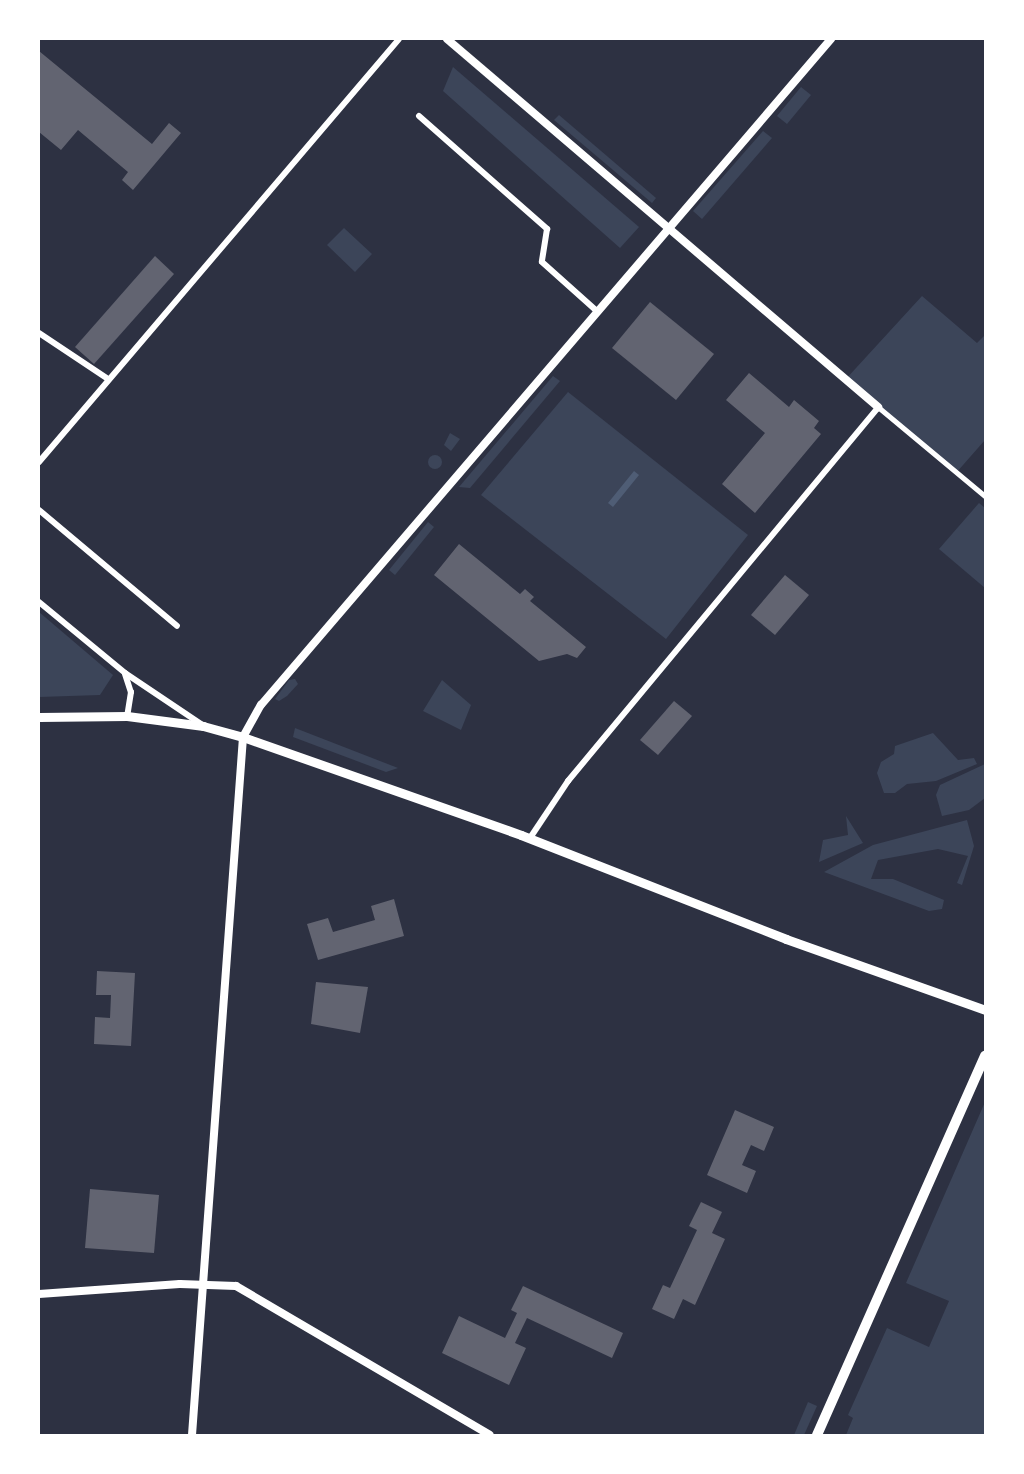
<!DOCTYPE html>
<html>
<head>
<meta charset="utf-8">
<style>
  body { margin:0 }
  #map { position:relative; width:1024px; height:1474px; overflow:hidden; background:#2d3142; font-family:Roboto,sans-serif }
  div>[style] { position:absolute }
  .green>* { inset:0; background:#3c4559 }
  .round { border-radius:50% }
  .water>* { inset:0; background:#4f5d75 }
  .building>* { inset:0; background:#626471 }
  .pedestrian>* { height:5px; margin:-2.5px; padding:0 2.5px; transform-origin:2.5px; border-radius:2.5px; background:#fff }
  .minor>* { height:6px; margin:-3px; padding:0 3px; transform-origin:3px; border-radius:3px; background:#fff }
  .tertiary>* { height:8px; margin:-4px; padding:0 4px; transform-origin:4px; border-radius:4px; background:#fff }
  .secondary>* { height:9px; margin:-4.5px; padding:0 4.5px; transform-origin:4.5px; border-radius:4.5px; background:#fff }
  .primary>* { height:10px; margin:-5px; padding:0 5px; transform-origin:5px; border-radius:5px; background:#fff }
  span { translate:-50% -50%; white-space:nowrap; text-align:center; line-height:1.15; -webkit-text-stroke:6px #fff; paint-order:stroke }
  .frame { position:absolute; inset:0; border:40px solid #fff; pointer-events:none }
</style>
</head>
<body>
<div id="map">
  <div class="green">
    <div style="clip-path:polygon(453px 67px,639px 227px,620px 248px,443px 91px)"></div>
    <div style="clip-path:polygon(801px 87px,811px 95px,787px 124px,777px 116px)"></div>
    <div style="clip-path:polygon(559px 115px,656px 198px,652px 203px,554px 120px)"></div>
    <div style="clip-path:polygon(763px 131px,772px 138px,702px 219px,693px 211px)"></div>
    <div style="clip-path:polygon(344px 228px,372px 254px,355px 272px,327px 245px)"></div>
    <div style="clip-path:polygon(922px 296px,977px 343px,985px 335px,985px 440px,956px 473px,845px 380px)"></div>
    <div style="clip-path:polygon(553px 376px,560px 381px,470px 488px,459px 487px)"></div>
    <div style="clip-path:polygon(568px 392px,748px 535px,666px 639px,481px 495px)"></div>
    <div style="clip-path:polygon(450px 433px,460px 439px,451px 451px,444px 445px)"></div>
    <div class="round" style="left:428px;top:455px;width:14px;height:14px"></div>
    <div style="clip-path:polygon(979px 503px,985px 508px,985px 588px,939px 549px)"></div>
    <div style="clip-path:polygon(428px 522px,434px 527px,395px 575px,389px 570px)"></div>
    <div style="clip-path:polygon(39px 612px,113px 675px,100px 695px,39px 697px)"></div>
    <div style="clip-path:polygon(295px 679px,298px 684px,287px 696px,279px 701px,275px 699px,289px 680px)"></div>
    <div style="clip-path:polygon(442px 680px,471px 705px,461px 730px,423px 711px)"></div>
    <div style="clip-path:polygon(295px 728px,398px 768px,386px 772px,293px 737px)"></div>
    <div style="clip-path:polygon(933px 733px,958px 760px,974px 758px,977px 764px,936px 781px,907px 784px,895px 793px,884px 793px,877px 773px,881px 762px,894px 754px,895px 746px)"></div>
    <div style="clip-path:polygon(985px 764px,985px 798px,969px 810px,942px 816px,936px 795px,940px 785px)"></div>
    <div style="clip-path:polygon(846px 816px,863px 843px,819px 862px,823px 840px,848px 835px)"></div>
    <div style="clip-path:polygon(967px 820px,974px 846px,962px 885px,957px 883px,968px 856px,938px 849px,878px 860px,871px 879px,893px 879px,944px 900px,942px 909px,929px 911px,824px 872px,873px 845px)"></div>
    <div style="clip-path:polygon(985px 1102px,985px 1435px,846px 1435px,853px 1418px,848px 1415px,887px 1328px,929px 1347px,949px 1301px,906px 1283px)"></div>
    <div style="clip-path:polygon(808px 1402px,817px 1406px,804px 1435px,794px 1435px)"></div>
  </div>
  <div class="water">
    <div style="clip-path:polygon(634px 471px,639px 475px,613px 507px,608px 503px)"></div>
  </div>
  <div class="building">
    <div style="clip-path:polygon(39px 51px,152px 144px,169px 123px,181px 133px,133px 190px,122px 180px,128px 172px,78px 130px,61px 150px,39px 132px)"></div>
    <div style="clip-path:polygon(155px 256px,174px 274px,94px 364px,75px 347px)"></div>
    <div style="clip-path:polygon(650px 302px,714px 354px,676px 400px,612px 348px)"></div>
    <div style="clip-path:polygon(749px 373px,789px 407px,794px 400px,819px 421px,814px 428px,821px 434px,755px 513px,722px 484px,765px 433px,726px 400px)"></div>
    <div style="clip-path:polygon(459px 544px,520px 594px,525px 589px,534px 597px,530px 601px,586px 647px,577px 658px,567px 654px,539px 661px,434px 575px)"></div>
    <div style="clip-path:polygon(785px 575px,809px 595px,775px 635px,751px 615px)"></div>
    <div style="clip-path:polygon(674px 701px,692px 716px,658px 755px,640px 740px)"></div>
    <div style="clip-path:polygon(394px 899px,404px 936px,318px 960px,307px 924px,328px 918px,333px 932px,375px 920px,371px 906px)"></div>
    <div style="clip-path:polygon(97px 971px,135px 973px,131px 1046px,94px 1044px,95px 1017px,110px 1018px,111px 995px,96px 995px)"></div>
    <div style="clip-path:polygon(316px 982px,368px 987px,360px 1033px,311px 1024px)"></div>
    <div style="clip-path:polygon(735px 1110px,774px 1127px,764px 1151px,751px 1145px,742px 1165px,756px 1171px,747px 1193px,707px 1175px)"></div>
    <div style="clip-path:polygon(90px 1189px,159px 1195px,154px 1253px,85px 1248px)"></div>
    <div style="clip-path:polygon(701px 1202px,722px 1212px,712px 1233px,725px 1239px,695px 1305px,683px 1299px,674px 1319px,652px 1309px,663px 1285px,670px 1288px,697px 1230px,689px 1226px)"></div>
    <div style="clip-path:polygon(523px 1286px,623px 1333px,612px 1358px,527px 1318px,515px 1343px,526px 1348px,509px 1385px,442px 1353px,459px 1316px,505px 1338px,517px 1313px,511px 1310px)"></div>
  </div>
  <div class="pedestrian">
    <div style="left:878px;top:407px;width:139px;rotate:39.8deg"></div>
  </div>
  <div class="minor">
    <div style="left:419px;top:116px;width:171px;rotate:41.4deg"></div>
    <div style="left:547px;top:229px;width:33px;rotate:99deg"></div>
    <div style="left:542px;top:262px;width:75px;rotate:41.8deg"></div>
    <div style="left:39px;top:333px;width:83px;rotate:33.7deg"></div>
    <div style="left:39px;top:462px;width:555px;rotate:-49.6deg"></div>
    <div style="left:39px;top:510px;width:180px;rotate:40deg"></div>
    <div style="left:39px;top:602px;width:112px;rotate:39.5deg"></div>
    <div style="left:125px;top:673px;width:92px;rotate:33.9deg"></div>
    <div style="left:125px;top:674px;width:19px;rotate:72deg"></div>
    <div style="left:131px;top:692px;width:24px;rotate:99deg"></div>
    <div style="left:530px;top:838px;width:69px;rotate:-56.3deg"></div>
    <div style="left:568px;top:781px;width:486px;rotate:-50.3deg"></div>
  </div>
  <div class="tertiary">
    <div style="left:447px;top:39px;width:567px;rotate:40.49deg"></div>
    <div style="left:39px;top:1294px;width:141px;rotate:-4.1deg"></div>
    <div style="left:180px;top:1284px;width:56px;rotate:2deg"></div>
    <div style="left:236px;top:1286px;width:294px;rotate:30.4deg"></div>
    <div style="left:192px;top:1435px;width:700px;rotate:-85.82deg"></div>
    <div style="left:243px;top:737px;width:37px;rotate:-61deg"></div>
    <div style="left:261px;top:705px;width:877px;rotate:-49.44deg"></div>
  </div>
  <div class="secondary">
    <div style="left:39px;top:717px;width:88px;rotate:-0.7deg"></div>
    <div style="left:127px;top:716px;width:77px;rotate:7.5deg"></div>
    <div style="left:203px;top:726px;width:41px;rotate:15.4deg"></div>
    <div style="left:243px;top:737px;width:295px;rotate:19.4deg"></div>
    <div style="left:521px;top:835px;width:285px;rotate:21.4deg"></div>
    <div style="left:786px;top:939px;width:211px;rotate:19.6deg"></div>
  </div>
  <div class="primary">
    <div style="left:817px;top:1435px;width:415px;rotate:-66.1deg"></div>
  </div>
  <div class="frame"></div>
</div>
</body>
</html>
